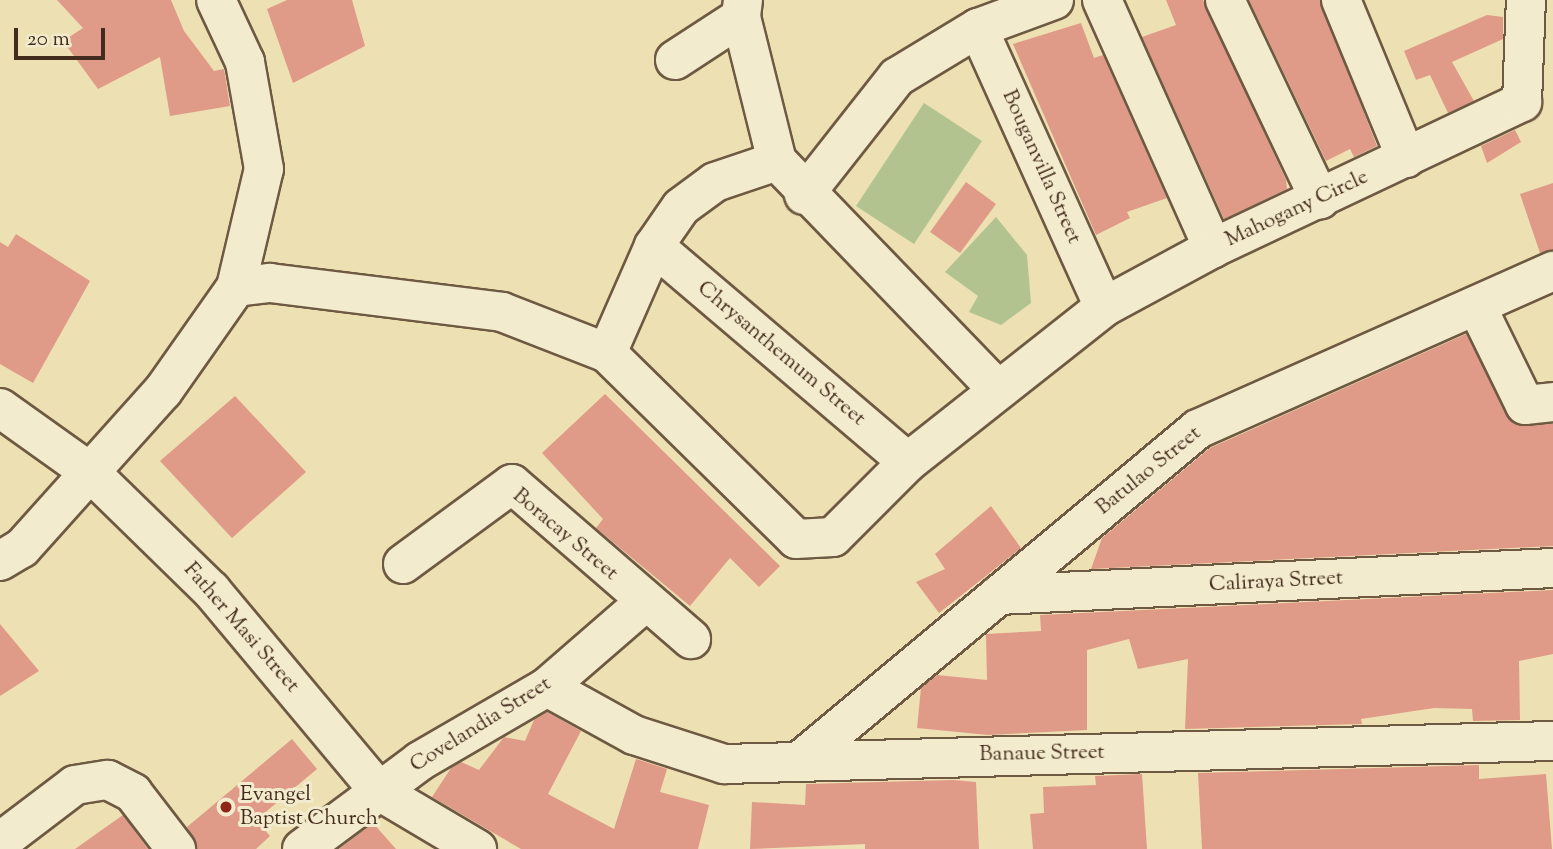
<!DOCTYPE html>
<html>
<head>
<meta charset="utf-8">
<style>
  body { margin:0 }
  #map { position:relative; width:1553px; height:849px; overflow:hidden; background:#ede0b2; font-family:"Sorts Mill Goudy",serif }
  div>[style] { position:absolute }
  .green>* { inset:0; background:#b3c390 }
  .building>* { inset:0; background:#e09a88 }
  .roads { filter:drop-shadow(2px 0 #6e5942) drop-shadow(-2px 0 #6e5942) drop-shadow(0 2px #6e5942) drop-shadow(0 -2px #6e5942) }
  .minor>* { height:38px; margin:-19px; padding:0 19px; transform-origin:19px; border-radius:19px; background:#f3ebcd }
  .dots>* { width:19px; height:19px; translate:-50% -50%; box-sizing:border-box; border:4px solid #f3ebcd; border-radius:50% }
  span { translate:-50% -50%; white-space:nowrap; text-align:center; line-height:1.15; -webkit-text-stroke:6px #f3ebcd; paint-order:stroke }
  .street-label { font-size:21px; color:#432c1d }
  .poi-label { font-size:21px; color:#432c1d }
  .left { translate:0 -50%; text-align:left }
  .scale { position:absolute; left:14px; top:28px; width:91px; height:32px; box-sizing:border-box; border:4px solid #432c1d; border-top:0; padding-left:9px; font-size:21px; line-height:24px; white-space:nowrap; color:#432c1d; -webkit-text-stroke:5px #f3ebcd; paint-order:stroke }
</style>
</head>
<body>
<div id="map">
  <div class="green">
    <div style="clip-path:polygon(924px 103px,982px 141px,914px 244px,856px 206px)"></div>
    <div style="clip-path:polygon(996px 217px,1027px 255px,1031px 303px,1001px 325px,969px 312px,978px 296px,945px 272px)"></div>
  </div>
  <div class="building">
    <div style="clip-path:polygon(57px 0,171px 0,184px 31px,214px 71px,224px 69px,230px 106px,170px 116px,160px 57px,98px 89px,63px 41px,83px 28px)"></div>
    <div style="clip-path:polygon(287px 0,352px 0,365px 46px,293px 83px,267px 9px)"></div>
    <div style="clip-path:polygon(1166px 0,1203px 0,1286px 180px,1287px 189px,1224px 219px,1142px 37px,1176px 25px)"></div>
    <div style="clip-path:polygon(1249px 0,1320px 0,1377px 146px,1354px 157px,1350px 149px,1326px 161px)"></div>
    <div style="clip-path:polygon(1487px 15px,1503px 17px,1503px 39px,1452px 62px,1474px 101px,1448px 113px,1430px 75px,1416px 80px,1404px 51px)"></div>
    <div style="clip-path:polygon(1081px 23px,1094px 58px,1103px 55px,1167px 198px,1127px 212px,1130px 218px,1096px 235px,1013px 44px)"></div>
    <div style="clip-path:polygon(1515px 130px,1521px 142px,1487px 163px,1481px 146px)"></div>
    <div style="clip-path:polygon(966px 182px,996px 204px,960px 253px,930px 232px)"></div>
    <div style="clip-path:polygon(1553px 183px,1553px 250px,1540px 253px,1520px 194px)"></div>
    <div style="clip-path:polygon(16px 234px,90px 281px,33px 383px,0 364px,0 242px,8px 247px)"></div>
    <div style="clip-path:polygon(1466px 334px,1514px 424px,1553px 424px,1553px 546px,1091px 569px,1102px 538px,1210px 448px)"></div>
    <div style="clip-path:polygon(605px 394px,780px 566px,759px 587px,730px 558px,690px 606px,596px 528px,603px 519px,542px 453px)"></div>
    <div style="clip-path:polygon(235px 396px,306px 472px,232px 538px,160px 461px)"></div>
    <div style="clip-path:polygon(991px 506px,1021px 548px,939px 613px,916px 582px,945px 569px,935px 554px)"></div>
    <div style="clip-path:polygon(1553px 590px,1553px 654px,1519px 661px,1520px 720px,1473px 721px,1472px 709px,1434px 708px,1361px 719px,1362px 724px,1185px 729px,1188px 659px,1138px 669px,1129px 639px,1087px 650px,1087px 730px,988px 735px,917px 728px,921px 688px,937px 675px,987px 680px,986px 634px,1041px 631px,1040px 615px)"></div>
    <div style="clip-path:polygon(0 624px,39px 671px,0 696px)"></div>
    <div style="clip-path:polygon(547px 712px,581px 731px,548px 794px,614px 829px,636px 759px,667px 769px,660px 792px,709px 805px,698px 849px,521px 849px,432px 797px,451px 768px,461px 762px,479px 770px,504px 737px,525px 741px,534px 720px)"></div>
    <div style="clip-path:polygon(292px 739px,317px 769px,256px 820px,270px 836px,256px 849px,197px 849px,187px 827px)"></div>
    <div style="clip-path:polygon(1479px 765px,1479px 779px,1546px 774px,1552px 849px,1202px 849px,1198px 773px)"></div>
    <div style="clip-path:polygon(1142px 774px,1147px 849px,1033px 849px,1030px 814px,1044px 813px,1043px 787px,1096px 785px,1095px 776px)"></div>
    <div style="clip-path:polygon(953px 780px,976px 782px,979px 849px,865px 849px,865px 844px,750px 849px,752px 802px,805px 805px,806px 784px)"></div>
    <div style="clip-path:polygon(123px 815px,148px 849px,75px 849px)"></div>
    <div style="clip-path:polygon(373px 823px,396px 849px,339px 849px)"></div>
  </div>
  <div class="roads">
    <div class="minor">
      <div style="left:743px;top:0;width:17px;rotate:97deg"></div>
      <div style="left:741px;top:17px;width:148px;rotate:76deg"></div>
      <div style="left:1102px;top:0;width:272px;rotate:65.9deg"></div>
      <div style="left:1225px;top:0;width:221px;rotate:64.6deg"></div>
      <div style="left:1341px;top:0;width:171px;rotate:67.6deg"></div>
      <div style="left:978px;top:28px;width:306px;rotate:65.7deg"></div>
      <div style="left:675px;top:60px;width:79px;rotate:-33.1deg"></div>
      <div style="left:804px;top:195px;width:150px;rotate:-51.8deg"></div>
      <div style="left:897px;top:77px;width:95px;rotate:-31.2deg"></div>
      <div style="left:978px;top:28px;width:81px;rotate:-20.2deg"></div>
      <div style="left:654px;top:246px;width:333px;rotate:40.4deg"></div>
      <div style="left:236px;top:287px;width:34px;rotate:-7deg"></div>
      <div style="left:270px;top:283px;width:234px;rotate:7.1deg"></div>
      <div style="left:502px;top:312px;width:113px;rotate:21.3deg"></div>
      <div style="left:607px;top:353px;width:117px;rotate:-66.3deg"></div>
      <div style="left:654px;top:246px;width:47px;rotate:-55.3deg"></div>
      <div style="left:681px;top:207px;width:42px;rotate:-36.3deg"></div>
      <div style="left:715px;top:182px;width:65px;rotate:-18.7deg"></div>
      <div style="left:777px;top:161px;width:318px;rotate:46deg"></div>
      <div style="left:1477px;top:307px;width:109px;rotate:63.9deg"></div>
      <div style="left:1525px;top:405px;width:28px;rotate:-6deg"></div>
      <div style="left:607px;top:353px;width:265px;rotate:44.5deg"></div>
      <div style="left:796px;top:539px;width:37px;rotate:-3deg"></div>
      <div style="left:833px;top:537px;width:106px;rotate:-45deg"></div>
      <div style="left:908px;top:462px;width:250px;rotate:-38.3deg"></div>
      <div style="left:1104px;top:307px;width:124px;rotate:-28.4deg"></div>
      <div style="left:1213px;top:248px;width:342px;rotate:-25.3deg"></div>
      <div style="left:1522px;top:102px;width:102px;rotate:-87.8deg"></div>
      <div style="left:0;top:408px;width:112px;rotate:35.5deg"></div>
      <div style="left:91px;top:473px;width:168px;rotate:44.3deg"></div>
      <div style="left:211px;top:590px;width:262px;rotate:50.1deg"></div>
      <div style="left:379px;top:791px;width:114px;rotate:30.6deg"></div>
      <div style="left:0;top:561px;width:26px;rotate:-31deg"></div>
      <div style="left:22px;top:548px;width:211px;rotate:-48.1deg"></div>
      <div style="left:163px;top:391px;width:127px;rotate:-54.9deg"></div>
      <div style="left:236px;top:287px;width:121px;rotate:-76.7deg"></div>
      <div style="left:264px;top:169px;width:109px;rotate:-100.1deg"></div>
      <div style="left:245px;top:62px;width:68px;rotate:-115.1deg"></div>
      <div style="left:403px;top:564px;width:135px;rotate:-36.3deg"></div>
      <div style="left:512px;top:484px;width:237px;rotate:40.9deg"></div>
      <div style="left:999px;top:595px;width:555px;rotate:-2.79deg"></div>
      <div style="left:547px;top:687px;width:99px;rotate:28.9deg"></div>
      <div style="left:634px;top:735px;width:95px;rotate:17.9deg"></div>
      <div style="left:724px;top:764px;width:829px;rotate:-1.59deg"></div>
      <div style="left:801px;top:760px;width:517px;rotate:-39.82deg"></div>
      <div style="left:1198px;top:429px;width:389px;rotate:-24deg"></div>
      <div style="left:0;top:842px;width:94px;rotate:-37.2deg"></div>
      <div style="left:75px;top:785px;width:33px;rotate:-9deg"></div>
      <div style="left:108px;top:780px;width:28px;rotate:27deg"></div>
      <div style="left:133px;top:793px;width:71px;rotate:52.5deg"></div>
      <div style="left:302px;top:849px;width:147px;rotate:-36.7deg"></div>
      <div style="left:420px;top:761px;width:147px;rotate:-30.2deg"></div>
      <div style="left:547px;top:687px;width:128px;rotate:-40.9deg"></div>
    </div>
  </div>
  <div class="dots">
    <div style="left:226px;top:807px;background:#8f2418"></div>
  </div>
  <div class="street-label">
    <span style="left:1041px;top:167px;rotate:66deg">Bouganvilla Street</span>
    <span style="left:1297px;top:209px;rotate:-25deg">Mahogany Circle</span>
    <span style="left:781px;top:354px;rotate:40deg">Chrysanthemum Street</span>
    <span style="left:1149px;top:471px;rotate:-39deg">Batulao Street</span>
    <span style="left:565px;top:535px;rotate:40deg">Boracay Street</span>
    <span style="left:1276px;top:582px;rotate:-3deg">Caliraya Street</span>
    <span style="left:241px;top:628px;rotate:49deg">Father Masi Street</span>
    <span style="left:481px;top:725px;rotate:-32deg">Covelandia Street</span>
    <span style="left:1042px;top:754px;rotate:-1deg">Banaue Street</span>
  </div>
  <div class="poi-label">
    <span class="left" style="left:240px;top:807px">Evangel<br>Baptist Church</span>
  </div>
  <div class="scale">20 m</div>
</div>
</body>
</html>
